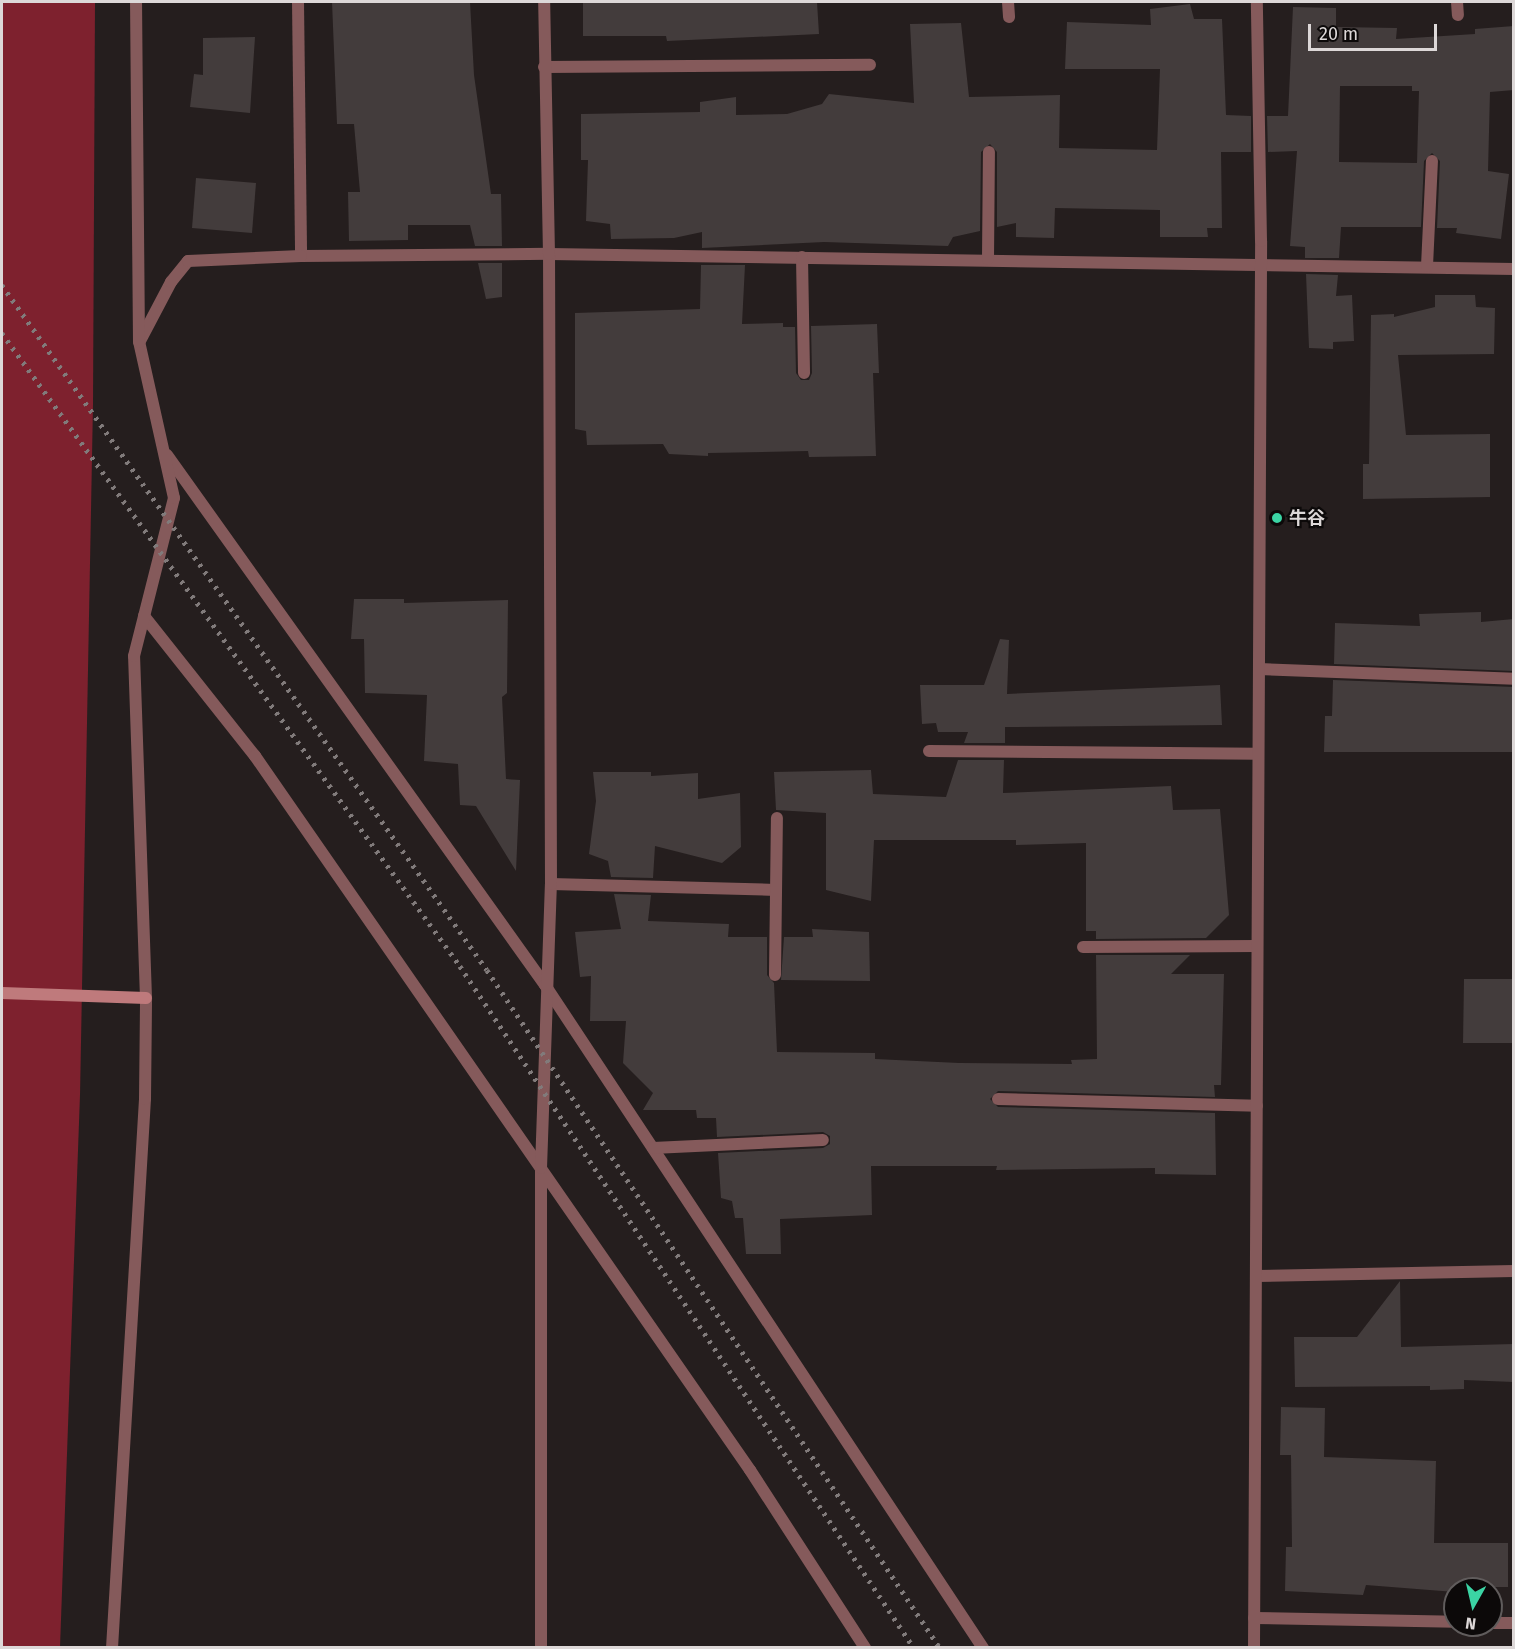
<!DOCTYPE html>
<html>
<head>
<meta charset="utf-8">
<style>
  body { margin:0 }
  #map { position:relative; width:1515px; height:1649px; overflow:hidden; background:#251e1e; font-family:"Fira Sans","Noto Sans JP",sans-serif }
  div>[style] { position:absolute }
  .water>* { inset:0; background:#7e212e }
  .building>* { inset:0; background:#433c3c }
  .minor>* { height:12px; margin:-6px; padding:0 6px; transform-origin:6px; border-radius:6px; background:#855a5b }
  .secondary>* { height:12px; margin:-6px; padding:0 6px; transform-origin:6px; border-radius:6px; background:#bf7a7c }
  .rail>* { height:4.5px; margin-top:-2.25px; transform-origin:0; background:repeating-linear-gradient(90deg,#817b7b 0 3px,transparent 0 9px) }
  .dots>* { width:16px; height:16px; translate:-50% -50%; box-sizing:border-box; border:3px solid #0c0909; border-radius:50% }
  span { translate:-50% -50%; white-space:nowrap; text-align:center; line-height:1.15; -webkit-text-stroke:4.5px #0c0909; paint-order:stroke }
  .poi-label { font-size:18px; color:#ddd8d8; font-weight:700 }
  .left { translate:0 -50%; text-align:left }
  .frame { position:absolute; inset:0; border:3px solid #ddd8d8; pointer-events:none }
  .north { position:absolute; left:1443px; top:1577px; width:60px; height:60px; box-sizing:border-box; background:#0c0909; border:2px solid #605c5c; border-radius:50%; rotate:188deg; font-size:16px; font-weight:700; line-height:24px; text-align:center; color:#ddd8d8 }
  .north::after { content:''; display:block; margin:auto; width:21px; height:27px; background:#3bd4a4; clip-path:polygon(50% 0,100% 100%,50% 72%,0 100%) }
  .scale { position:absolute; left:1308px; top:24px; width:129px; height:27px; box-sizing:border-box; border:3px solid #ddd8d8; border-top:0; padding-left:8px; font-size:18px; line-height:21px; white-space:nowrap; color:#ddd8d8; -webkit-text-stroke:4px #0c0909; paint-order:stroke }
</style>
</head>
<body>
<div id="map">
  <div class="water">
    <div style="clip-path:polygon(2px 2px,95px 2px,93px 404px,80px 1095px,60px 1647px,2px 1648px)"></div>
  </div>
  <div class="building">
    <div style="clip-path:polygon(332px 2px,470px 2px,474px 75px,491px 194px,501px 194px,502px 246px,475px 246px,470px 225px,408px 225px,408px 240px,349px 241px,348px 192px,360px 192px,354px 124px,337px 124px)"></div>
    <div style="clip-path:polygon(583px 2px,817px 2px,819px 34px,667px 41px,666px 36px,583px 36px)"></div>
    <div style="clip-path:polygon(1190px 4px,1194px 19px,1222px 19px,1226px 115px,1251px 116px,1251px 152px,1221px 152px,1222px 228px,1207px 228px,1208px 237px,1160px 237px,1160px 210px,1055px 208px,1054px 238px,1016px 237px,1016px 223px,997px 227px,997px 152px,990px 144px,981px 152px,980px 231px,953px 237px,948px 246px,824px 242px,702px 248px,702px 232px,674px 238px,611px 239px,610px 224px,586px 221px,588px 160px,581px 160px,581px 114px,700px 112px,700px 102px,736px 97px,736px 115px,787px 114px,822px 104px,829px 94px,914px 103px,910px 24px,961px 23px,969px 97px,1060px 95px,1059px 148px,1157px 150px,1160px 69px,1065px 69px,1067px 22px,1151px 25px,1150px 9px)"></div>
    <div style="clip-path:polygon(evenodd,1293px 7px,1336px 8px,1336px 27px,1397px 28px,1396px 39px,1475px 34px,1475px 29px,1514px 26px,1514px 90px,1490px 92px,1488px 171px,1509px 174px,1501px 239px,1456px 233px,1457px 228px,1437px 228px,1440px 161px,1432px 153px,1424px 161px,1421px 227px,1341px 227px,1339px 258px,1305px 258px,1305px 247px,1290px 246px,1297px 151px,1268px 152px,1267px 116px,1288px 116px,1293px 7px,1340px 86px,1412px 86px,1412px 91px,1419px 91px,1417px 163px,1339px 162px,1340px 86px)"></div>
    <div style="clip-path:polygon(255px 37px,250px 113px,190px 107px,194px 74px,203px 75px,203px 38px)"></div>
    <div style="clip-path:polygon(196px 178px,256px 183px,252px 233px,192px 228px)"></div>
    <div style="clip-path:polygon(478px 263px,502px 263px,502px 297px,486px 299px)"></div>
    <div style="clip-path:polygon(701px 265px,745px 265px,742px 324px,783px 323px,783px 327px,795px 327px,796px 373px,801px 380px,809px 380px,812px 373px,811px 326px,877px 324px,879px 373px,873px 373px,876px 456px,809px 457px,808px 451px,708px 453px,708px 456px,669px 454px,663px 444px,587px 445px,586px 431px,575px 429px,575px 313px,700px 309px)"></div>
    <div style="clip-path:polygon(1306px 274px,1338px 275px,1336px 296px,1352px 295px,1354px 341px,1333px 342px,1333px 349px,1309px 348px)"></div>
    <div style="clip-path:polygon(1435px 295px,1475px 295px,1476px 307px,1495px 308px,1494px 354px,1398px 355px,1406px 435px,1490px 434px,1490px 497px,1363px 499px,1363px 464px,1369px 464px,1371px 315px,1394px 314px,1394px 317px,1435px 307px)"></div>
    <div style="clip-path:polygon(354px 599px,404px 599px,404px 603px,508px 600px,507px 693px,502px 697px,506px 779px,520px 780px,516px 871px,476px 806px,460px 805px,458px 764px,424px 761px,427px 695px,365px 693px,364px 639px,351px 639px)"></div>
    <div style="clip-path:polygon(1481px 612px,1481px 622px,1514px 619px,1514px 671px,1334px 664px,1335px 623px,1420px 626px,1419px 614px)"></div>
    <div style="clip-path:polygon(1000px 639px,1009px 640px,1007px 694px,1220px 685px,1222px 725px,1005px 727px,1005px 743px,964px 743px,968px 732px,938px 732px,936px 723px,922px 724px,920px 685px,984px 685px)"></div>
    <div style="clip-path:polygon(1333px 680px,1514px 687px,1514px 752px,1324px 752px,1325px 716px,1332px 716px)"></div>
    <div style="clip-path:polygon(958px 760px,1004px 760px,1003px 793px,1171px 786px,1173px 810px,1220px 809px,1229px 915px,1206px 938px,1096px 939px,1096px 931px,1086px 931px,1086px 843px,1016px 845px,1016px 840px,874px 840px,871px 901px,826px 890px,826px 813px,776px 810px,774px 772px,871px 770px,873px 794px,946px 797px)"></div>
    <div style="clip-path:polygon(593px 772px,651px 772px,651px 776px,698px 773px,698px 799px,740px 793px,741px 847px,722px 863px,655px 846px,653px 878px,611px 877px,608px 861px,589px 854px,596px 801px)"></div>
    <div style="clip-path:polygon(614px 894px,651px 895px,648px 921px,729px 924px,728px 937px,767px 937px,767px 975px,774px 983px,777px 1052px,875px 1053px,875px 1059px,959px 1063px,1072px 1064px,1071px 1060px,1097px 1059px,1096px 955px,1190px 955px,1171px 974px,1224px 974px,1221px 1085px,1214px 1085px,1215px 1097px,998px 1091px,990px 1099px,998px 1107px,1215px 1113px,1216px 1175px,1155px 1174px,1155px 1168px,996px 1170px,997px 1166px,871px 1166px,872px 1215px,780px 1219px,781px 1254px,746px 1254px,743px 1218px,735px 1218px,732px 1201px,721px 1198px,718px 1153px,823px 1148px,830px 1144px,830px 1136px,823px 1132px,717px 1137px,716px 1118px,697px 1118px,696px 1110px,643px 1110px,653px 1093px,623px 1063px,626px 1021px,590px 1021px,591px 976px,580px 977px,575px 932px,621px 929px)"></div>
    <div style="clip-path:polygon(812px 929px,869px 932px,870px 981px,781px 980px,784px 937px,813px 937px)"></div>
    <div style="clip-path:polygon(1464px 979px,1514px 979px,1514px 1043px,1463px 1043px)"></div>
    <div style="clip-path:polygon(1400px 1281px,1401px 1347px,1514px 1344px,1514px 1382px,1464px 1380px,1464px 1389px,1430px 1390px,1430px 1386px,1295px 1387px,1294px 1337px,1357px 1337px)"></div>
    <div style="clip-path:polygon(1281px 1407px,1325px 1408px,1324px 1457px,1436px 1461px,1434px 1543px,1508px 1543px,1508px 1587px,1458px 1587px,1455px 1592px,1366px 1585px,1363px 1595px,1285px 1591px,1286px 1547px,1292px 1547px,1291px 1455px,1280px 1455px)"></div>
  </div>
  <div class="minor">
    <div style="left:298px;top:2px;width:254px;rotate:89.3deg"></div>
    <div style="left:301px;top:256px;width:248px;rotate:-0.5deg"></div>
    <div style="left:549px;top:254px;width:965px;rotate:0.89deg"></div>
    <div style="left:1008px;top:2px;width:15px;rotate:86deg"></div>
    <div style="left:1457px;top:2px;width:13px;rotate:86deg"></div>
    <div style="left:544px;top:67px;width:326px;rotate:-0.4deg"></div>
    <div style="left:802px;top:257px;width:116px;rotate:89deg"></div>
    <div style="left:988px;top:259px;width:107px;rotate:-89.5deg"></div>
    <div style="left:1427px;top:266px;width:105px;rotate:-87.3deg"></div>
    <div style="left:140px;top:341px;width:67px;rotate:-62.3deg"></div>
    <div style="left:171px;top:282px;width:27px;rotate:-51deg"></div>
    <div style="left:188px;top:261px;width:113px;rotate:-2.5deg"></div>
    <div style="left:167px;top:455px;width:651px;rotate:54.5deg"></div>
    <div style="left:545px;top:985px;width:795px;rotate:56.55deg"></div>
    <div style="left:144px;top:616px;width:179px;rotate:51.6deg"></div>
    <div style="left:255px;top:756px;width:869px;rotate:55.27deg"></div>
    <div style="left:750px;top:1470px;width:212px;rotate:57.1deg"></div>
    <div style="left:1259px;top:669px;width:255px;rotate:2.2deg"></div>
    <div style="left:929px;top:751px;width:329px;rotate:0.5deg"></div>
    <div style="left:551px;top:884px;width:225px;rotate:1.5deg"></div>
    <div style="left:1083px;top:947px;width:174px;rotate:-0.3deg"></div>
    <div style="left:775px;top:975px;width:157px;rotate:-89.3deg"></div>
    <div style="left:998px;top:1099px;width:259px;rotate:1.5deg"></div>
    <div style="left:653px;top:1148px;width:170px;rotate:-2.7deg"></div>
    <div style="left:1256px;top:1276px;width:258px;rotate:-1.1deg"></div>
    <div style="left:1254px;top:1618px;width:201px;rotate:1.1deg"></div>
    <div style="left:1491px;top:1623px;width:23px"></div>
    <div style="left:112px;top:1648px;width:550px;rotate:-86.56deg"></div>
    <div style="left:145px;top:1099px;width:101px;rotate:-89.4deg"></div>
    <div style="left:146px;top:998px;width:342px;rotate:-92deg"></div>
    <div style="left:134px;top:656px;width:163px;rotate:-75.8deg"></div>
    <div style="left:174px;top:498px;width:160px;rotate:-102.6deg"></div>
    <div style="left:139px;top:342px;width:340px;rotate:-90.5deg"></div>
    <div style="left:541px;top:1648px;width:480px;rotate:-90deg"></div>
    <div style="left:541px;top:1168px;width:284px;rotate:-88deg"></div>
    <div style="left:551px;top:884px;width:630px;rotate:-90.18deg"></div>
    <div style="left:549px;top:254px;width:252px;rotate:-91.1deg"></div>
    <div style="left:1254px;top:1648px;width:1407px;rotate:-89.71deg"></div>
    <div style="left:1261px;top:241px;width:239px;rotate:-91deg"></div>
  </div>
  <div class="secondary">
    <div style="left:2px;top:993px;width:144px;rotate:2deg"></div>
  </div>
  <div class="rail">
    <div style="left:2px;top:285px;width:839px;rotate:54.7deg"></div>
    <div style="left:487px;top:970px;width:815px;rotate:56.25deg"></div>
    <div style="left:2px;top:333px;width:781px;rotate:54.11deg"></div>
    <div style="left:460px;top:966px;width:819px;rotate:56.35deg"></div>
  </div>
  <div class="dots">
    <div style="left:1277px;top:518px;background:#3bd4a4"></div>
  </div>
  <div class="poi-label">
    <span class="left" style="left:1289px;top:518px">牛谷</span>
  </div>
  <div class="frame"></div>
  <div class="north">N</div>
  <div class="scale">20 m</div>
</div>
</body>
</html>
